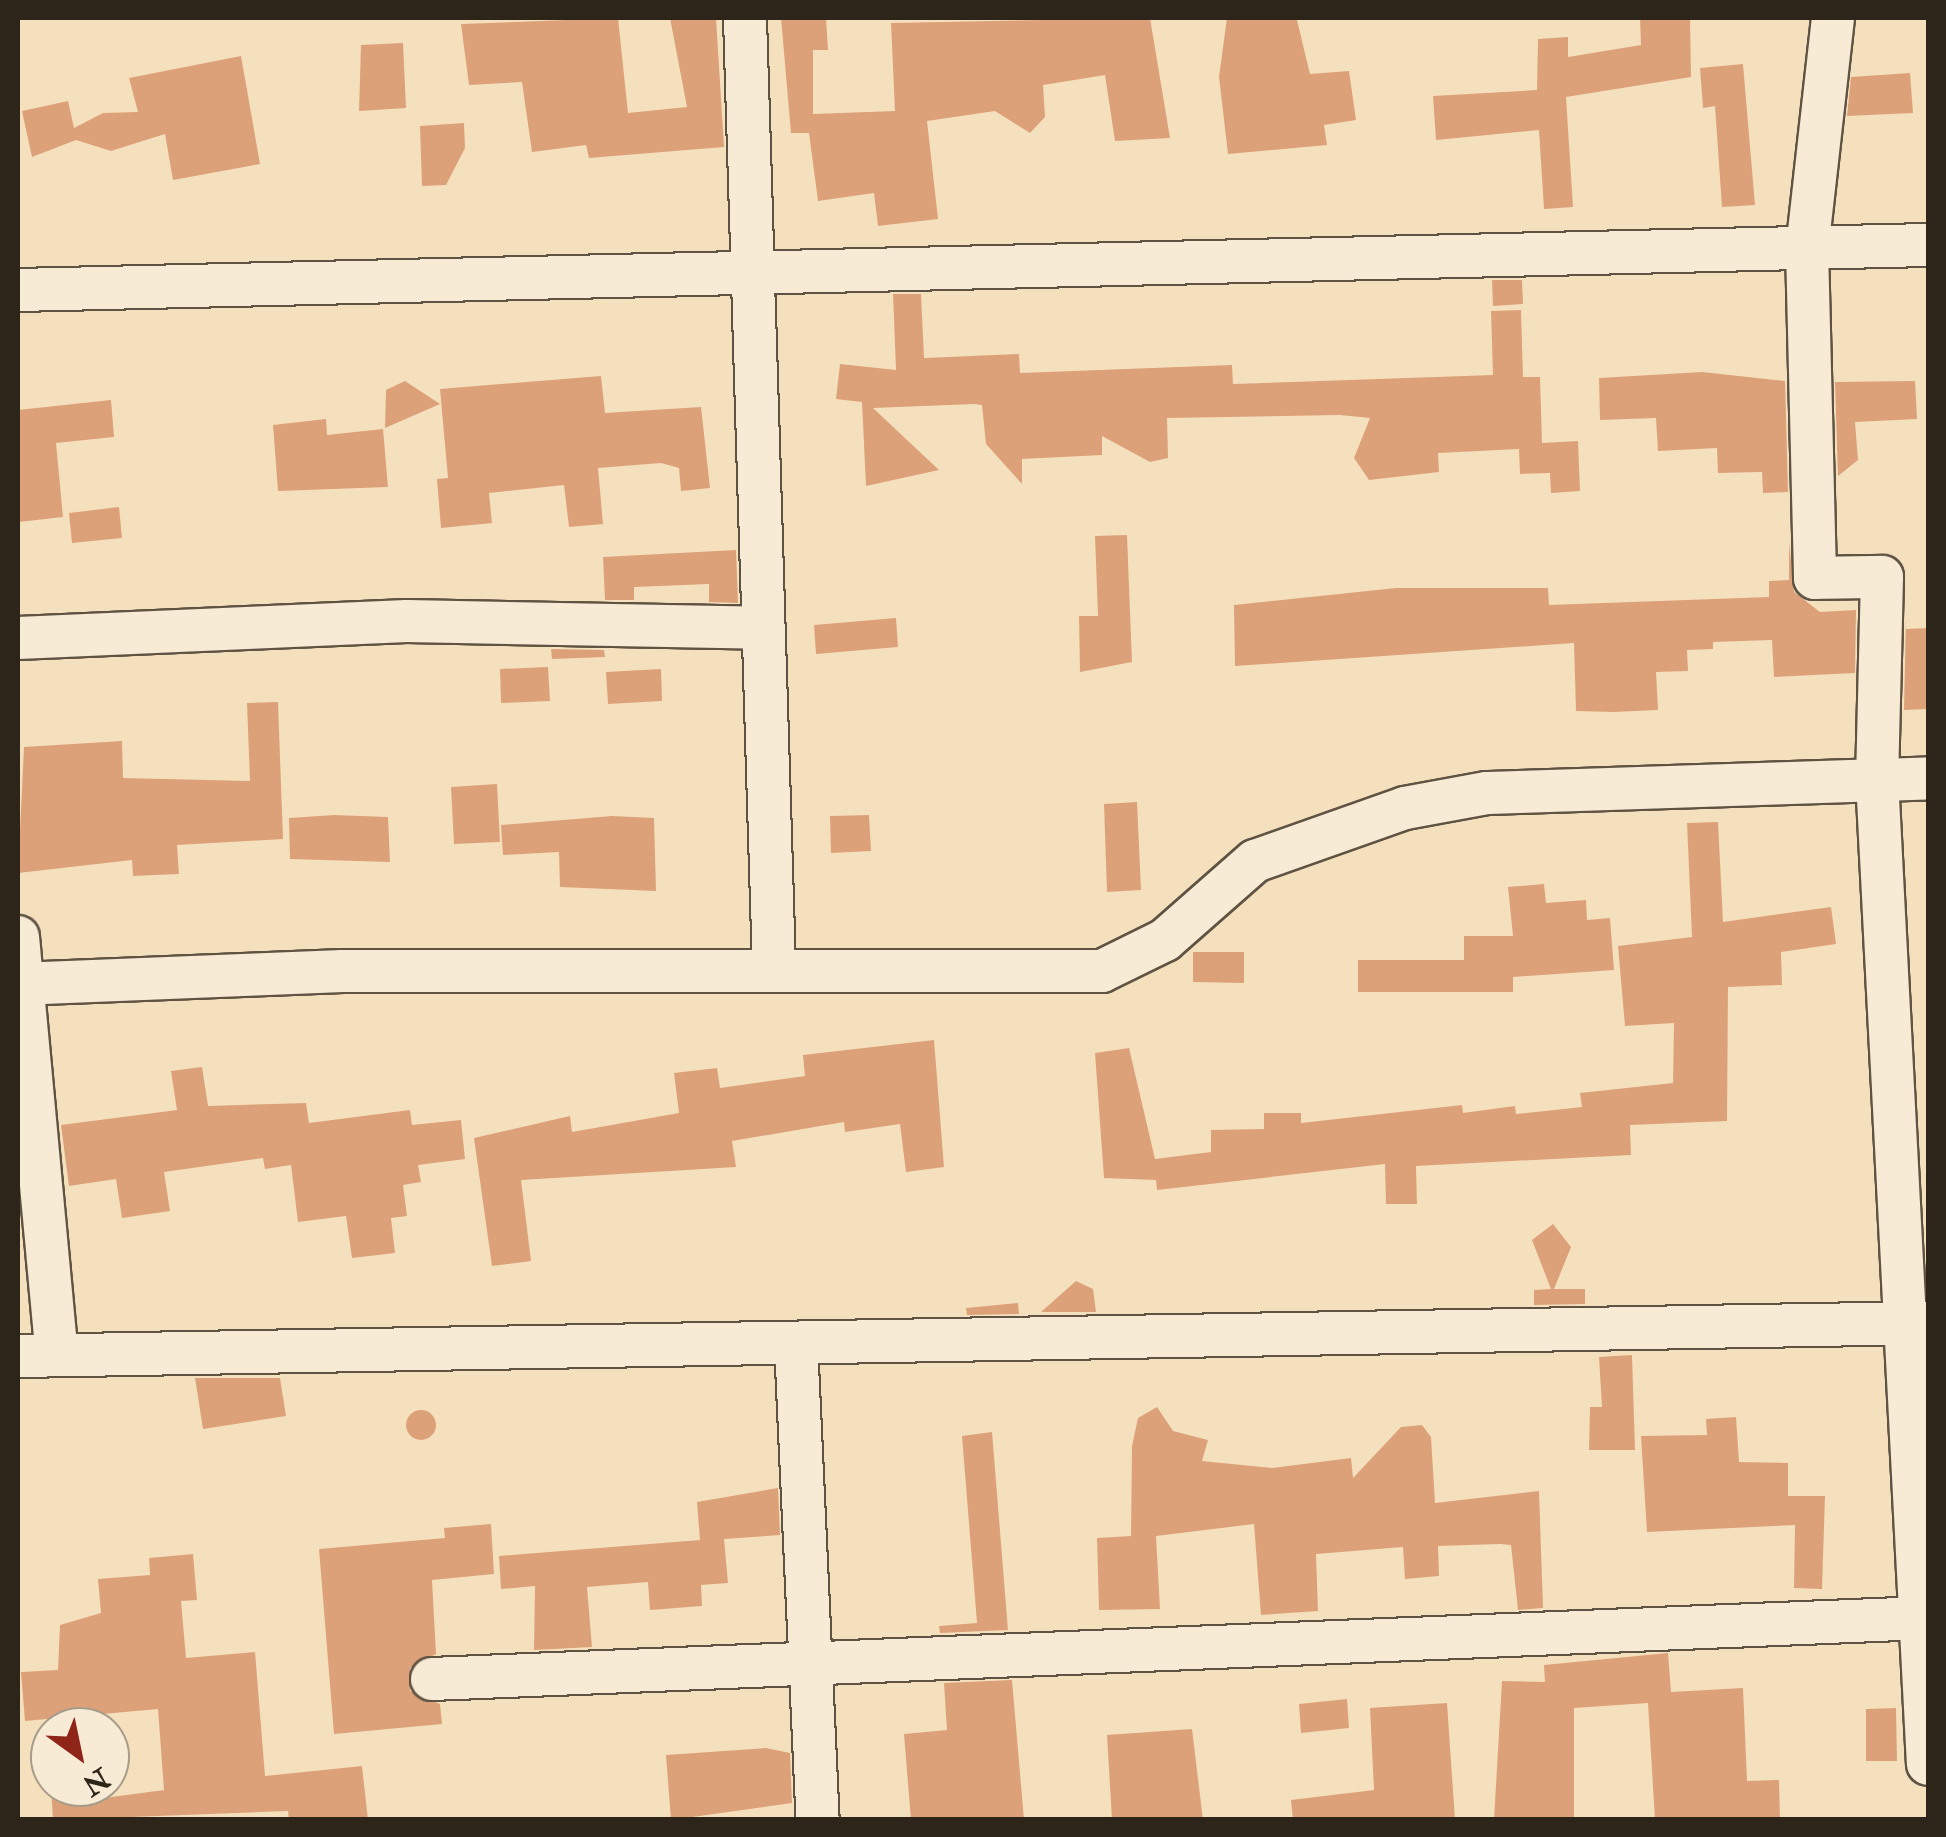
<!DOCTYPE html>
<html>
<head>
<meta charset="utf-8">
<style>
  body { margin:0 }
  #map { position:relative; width:1946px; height:1837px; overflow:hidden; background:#f5e0be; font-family:"IM FELL Double Pica",serif }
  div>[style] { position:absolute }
  .building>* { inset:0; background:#dda179 }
  .round { border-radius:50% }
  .roads { filter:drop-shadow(2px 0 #5f5343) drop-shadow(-2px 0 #5f5343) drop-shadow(0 2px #5f5343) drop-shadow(0 -2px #5f5343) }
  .minor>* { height:42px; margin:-21px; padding:0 21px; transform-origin:21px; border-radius:21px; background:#f8ebd5 }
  span { translate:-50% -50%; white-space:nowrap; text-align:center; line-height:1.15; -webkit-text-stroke:8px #f8ebd5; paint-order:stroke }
  .frame { position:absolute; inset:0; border:20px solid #2d241a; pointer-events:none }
  .north { position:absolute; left:30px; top:1707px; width:100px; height:100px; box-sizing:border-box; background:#f8ebd5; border:2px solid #a79b8a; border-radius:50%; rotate:147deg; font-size:28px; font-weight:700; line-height:40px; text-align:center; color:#2d241a }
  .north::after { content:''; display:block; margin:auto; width:35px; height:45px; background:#8f2418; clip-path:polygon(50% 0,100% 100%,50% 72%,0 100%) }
</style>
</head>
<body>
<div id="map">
  <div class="building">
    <div style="clip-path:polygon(618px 18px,628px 113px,687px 107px,670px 18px,716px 18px,724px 147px,589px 158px,586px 145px,532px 152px,522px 82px,469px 85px,461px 24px)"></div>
    <div style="clip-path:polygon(781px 18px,826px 18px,828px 50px,813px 50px,813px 114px,895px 111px,891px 23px,1150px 18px,1170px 138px,1115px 141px,1105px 75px,1043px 85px,1045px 117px,1030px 133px,995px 111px,927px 121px,938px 219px,878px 226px,874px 193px,818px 201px,809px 133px,791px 133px)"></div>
    <div style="clip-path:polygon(1227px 18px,1297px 20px,1310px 74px,1349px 71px,1356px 120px,1324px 125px,1327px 145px,1228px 154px,1219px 77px)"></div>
    <div style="clip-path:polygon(1640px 18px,1690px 18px,1691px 77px,1566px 97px,1573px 207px,1544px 209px,1539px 130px,1436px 140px,1433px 96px,1537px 90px,1538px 39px,1568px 37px,1568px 57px,1641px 45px)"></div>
    <div style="clip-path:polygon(403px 43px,406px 108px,359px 111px,361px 45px)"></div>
    <div style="clip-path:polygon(241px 56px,260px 164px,173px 180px,165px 134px,111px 151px,76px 140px,32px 157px,22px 111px,68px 101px,74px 128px,103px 113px,138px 112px,129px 78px)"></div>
    <div style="clip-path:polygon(1743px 64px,1755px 205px,1722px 207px,1715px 106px,1703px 108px,1700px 68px)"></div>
    <div style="clip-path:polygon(1910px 73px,1913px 113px,1847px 116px,1851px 77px)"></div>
    <div style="clip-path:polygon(464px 123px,465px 148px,446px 185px,422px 186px,420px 126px)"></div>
    <div style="clip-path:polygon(1492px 280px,1522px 280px,1523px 304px,1493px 306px)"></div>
    <div style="clip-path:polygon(893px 294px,921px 294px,924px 358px,1019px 354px,1020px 373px,1232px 365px,1233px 384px,1493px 375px,1491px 311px,1521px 310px,1523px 377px,1540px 377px,1542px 443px,1578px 441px,1580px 491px,1551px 493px,1550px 473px,1520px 474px,1519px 449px,1438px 453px,1439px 472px,1369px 480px,1354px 458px,1370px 418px,1340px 415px,1167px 418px,1168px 458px,1150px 462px,1102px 436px,1102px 455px,1022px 459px,1022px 484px,986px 444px,982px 405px,974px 404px,873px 408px,939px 470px,866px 486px,862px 402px,836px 399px,840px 364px,896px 370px)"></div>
    <div style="clip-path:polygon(1702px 372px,1785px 381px,1788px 492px,1763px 493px,1762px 472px,1718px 473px,1717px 448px,1658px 451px,1656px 418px,1600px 420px,1599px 378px)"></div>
    <div style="clip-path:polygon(601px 376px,605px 413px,701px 407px,710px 488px,681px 491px,679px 468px,661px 463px,598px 468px,603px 524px,569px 527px,564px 485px,489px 493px,492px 523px,441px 528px,437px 479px,448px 478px,440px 389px)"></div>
    <div style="clip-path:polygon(405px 381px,440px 404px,385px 428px,386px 390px)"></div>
    <div style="clip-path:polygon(1915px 381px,1917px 419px,1855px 422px,1858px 460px,1838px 476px,1835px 382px)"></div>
    <div style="clip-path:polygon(111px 400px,114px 437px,56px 443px,63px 517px,19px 522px,18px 410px)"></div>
    <div style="clip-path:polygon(326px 419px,327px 435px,383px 429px,388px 487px,278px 491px,273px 425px)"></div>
    <div style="clip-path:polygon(119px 507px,122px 538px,72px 543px,69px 513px)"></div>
    <div style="clip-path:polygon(1127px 535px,1132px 662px,1080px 672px,1079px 616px,1098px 616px,1095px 536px)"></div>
    <div style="clip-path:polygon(1789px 542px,1794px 592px,1820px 612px,1856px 610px,1855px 673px,1774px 677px,1772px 640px,1713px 642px,1713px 649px,1687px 650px,1688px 671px,1656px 672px,1658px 710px,1613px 712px,1576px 711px,1574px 643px,1235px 666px,1234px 605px,1396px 588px,1548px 588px,1549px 605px,1769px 597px,1769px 581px,1789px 580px)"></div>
    <div style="clip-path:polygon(736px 550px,738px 603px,709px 602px,709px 584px,634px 587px,634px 600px,605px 600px,603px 557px)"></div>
    <div style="clip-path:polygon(1906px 616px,1906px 629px,1928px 628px,1928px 709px,1904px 710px)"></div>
    <div style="clip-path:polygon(896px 618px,898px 647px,816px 654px,814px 625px)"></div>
    <div style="clip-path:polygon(551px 649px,604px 650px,605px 657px,552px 659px)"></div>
    <div style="clip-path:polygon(548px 667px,550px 701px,501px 703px,500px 669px)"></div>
    <div style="clip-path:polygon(661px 669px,662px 701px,608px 704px,606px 672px)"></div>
    <div style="clip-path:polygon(278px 702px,283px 839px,177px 845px,179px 874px,133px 876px,132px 860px,18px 873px,24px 747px,122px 741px,123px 778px,250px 781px,247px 703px)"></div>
    <div style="clip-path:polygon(497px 784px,500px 842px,454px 844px,451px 787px)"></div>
    <div style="clip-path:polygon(1137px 802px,1141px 890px,1107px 892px,1104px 804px)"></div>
    <div style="clip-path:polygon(334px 815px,388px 817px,390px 862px,290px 859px,289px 818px)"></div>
    <div style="clip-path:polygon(869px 815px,871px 851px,831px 853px,830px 816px)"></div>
    <div style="clip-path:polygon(612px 816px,654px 818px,656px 891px,560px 887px,559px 852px,503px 855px,501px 825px)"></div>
    <div style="clip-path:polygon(1718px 822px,1723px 922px,1831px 907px,1836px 944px,1781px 952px,1782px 985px,1728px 987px,1727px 1121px,1630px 1125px,1631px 1155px,1416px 1166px,1417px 1204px,1386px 1204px,1385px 1164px,1157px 1190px,1156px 1180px,1104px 1178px,1095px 1053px,1129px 1048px,1155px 1159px,1211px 1152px,1211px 1130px,1264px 1129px,1264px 1113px,1301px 1113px,1301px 1123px,1462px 1105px,1463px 1113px,1515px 1106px,1516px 1114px,1582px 1107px,1580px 1093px,1673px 1083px,1674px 1023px,1625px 1026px,1618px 946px,1692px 937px,1687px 823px)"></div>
    <div style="clip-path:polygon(1544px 884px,1546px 903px,1586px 900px,1587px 920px,1610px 918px,1614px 970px,1513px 977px,1513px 992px,1358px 992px,1358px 960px,1464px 960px,1464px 936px,1513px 936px,1508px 887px)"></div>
    <div style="clip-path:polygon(1193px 952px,1244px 952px,1244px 983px,1193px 982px)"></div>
    <div style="clip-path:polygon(934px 1040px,944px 1167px,906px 1172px,900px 1124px,845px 1132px,844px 1122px,732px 1141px,736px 1167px,521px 1180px,531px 1261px,492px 1266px,474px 1138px,570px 1116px,572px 1132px,679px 1113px,674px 1073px,717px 1068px,720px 1088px,805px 1076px,803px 1055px)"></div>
    <div style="clip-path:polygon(202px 1067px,208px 1106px,306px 1103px,309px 1123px,410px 1110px,412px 1125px,461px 1120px,465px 1159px,418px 1165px,421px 1182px,403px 1185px,407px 1216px,391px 1218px,395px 1253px,352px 1258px,346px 1216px,298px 1222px,291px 1165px,265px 1169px,263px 1158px,164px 1172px,170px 1211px,122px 1218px,116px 1179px,69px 1186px,61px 1125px,177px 1110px,171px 1071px)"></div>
    <div style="clip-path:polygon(1553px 1224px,1571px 1247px,1554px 1289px,1585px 1289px,1585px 1304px,1534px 1305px,1534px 1290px,1551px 1289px,1532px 1240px)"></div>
    <div style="clip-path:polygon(1076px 1281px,1093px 1289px,1096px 1312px,1041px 1312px)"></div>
    <div style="clip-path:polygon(1018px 1303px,1019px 1314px,967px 1315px,966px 1308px)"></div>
    <div style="clip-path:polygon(1632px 1355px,1635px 1450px,1589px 1450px,1590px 1407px,1602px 1407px,1599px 1357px)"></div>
    <div style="clip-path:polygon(195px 1378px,280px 1378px,286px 1416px,203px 1429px)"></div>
    <div style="clip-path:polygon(1157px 1407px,1173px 1431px,1208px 1440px,1202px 1461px,1272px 1468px,1351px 1458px,1353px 1478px,1401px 1427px,1422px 1425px,1431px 1437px,1435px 1503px,1539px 1491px,1543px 1608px,1518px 1610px,1511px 1545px,1500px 1544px,1438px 1546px,1439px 1576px,1405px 1579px,1403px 1547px,1316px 1554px,1318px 1611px,1261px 1615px,1254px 1524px,1156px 1536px,1160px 1609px,1099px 1610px,1097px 1538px,1131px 1536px,1132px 1446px,1138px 1418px)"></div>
    <div class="round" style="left:406px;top:1410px;width:30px;height:30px"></div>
    <div style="clip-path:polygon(1736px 1417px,1739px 1462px,1788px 1463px,1788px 1496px,1825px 1496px,1822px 1589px,1794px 1588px,1795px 1525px,1647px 1532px,1641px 1436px,1707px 1435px,1706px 1419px)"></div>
    <div style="clip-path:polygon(992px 1432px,1008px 1630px,940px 1633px,939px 1626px,977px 1623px,962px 1436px)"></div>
    <div style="clip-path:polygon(778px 1488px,780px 1535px,724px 1539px,728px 1583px,701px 1585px,702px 1606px,650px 1610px,648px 1582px,587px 1587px,592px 1647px,534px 1650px,535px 1586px,501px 1589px,499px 1556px,700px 1540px,697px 1502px)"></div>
    <div style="clip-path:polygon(491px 1524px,494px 1574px,432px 1580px,436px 1654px,410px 1668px,410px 1691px,440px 1704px,442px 1724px,334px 1734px,319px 1549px,445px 1538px,444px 1528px)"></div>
    <div style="clip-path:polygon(193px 1554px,197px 1600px,181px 1601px,186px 1658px,255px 1652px,265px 1776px,362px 1766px,368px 1820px,289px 1820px,288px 1811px,53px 1820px,51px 1787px,88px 1787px,89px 1800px,164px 1790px,158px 1709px,25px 1721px,21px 1672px,58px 1670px,60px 1625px,101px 1613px,98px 1579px,150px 1575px,149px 1558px)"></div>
    <div style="clip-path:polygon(1668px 1653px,1671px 1692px,1743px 1688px,1747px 1781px,1779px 1780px,1780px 1820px,1655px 1820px,1648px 1703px,1574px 1708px,1574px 1820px,1494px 1820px,1502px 1681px,1545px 1682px,1544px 1665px)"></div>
    <div style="clip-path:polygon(1012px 1680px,1024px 1820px,911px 1820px,904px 1734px,947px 1730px,944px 1683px)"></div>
    <div style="clip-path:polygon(1347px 1699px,1349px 1728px,1301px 1733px,1299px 1704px)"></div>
    <div style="clip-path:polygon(1447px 1703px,1455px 1820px,1293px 1820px,1291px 1800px,1374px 1790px,1370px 1708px)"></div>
    <div style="clip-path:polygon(1896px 1708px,1897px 1761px,1866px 1761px,1866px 1709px)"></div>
    <div style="clip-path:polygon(1192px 1729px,1203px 1820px,1112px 1820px,1107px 1735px)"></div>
    <div style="clip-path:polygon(766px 1748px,790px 1753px,792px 1803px,671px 1820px,666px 1755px)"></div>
  </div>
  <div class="roads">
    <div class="minor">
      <div style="left:745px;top:18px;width:951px;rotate:88.25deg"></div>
      <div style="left:1833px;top:18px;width:231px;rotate:96.4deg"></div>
      <div style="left:1807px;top:248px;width:330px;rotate:88.6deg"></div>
      <div style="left:1815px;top:578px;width:67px;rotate:-0.9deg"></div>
      <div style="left:1882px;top:577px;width:202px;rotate:91.4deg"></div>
      <div style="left:1877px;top:779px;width:986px;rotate:87.04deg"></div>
      <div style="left:18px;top:290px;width:1911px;rotate:-1.35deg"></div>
      <div style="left:18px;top:638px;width:389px;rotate:-2.5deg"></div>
      <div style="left:407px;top:621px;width:354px;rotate:1.1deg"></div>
      <div style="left:18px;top:937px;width:419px;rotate:84.7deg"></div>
      <div style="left:18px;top:984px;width:325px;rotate:-2.3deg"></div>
      <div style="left:343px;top:971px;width:759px"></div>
      <div style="left:1102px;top:971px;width:70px;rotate:-26.2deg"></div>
      <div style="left:1165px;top:940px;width:120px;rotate:-41.3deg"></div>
      <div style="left:1255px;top:861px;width:159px;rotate:-19.5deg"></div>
      <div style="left:1405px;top:808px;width:83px;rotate:-10.4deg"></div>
      <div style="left:1487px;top:793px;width:441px;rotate:-1.9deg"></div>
      <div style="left:796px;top:1343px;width:478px;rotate:87.4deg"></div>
      <div style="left:18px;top:1356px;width:1910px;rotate:-0.99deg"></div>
      <div style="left:432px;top:1679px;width:1491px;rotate:-2.34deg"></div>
    </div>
  </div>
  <div class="frame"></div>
  <div class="north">N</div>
</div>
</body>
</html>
